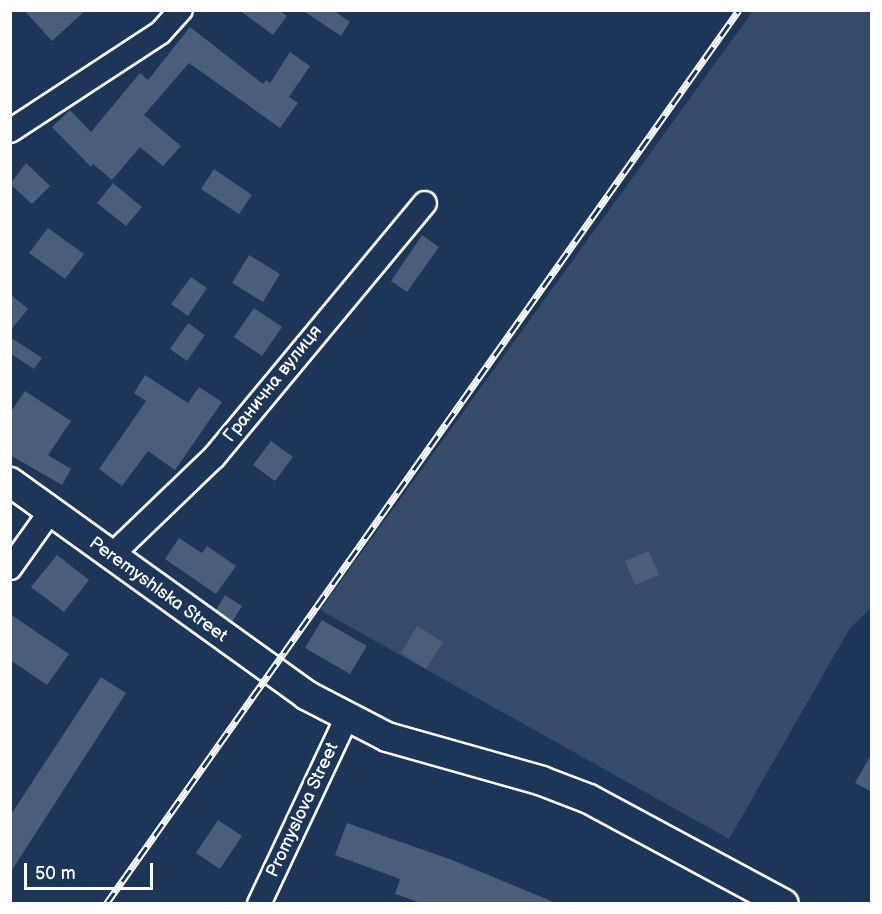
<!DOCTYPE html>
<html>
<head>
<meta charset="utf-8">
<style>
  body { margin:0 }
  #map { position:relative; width:882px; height:914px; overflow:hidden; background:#1d3557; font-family:"Balsamiq Sans",sans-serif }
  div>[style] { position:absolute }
  .green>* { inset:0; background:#364b69 }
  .building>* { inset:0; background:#4a5d79 }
  .roads { filter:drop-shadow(2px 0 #fff) drop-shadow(-2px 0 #fff) drop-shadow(0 2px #fff) drop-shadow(0 -2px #fff) }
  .minor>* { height:22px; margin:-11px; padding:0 11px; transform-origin:11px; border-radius:11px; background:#1d3557 }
  .major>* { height:28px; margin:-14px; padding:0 14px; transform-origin:14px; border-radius:14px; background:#1d3557 }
  .rail>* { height:7px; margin-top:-3.5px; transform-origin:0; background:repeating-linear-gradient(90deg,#1d3557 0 14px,#fff 0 28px); box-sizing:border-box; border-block:2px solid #fff }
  span { translate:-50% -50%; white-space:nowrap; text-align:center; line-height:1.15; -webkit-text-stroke:6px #1d3557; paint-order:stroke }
  .street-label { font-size:18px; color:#fff }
  .frame { position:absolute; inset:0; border:12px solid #fff; pointer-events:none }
  .scale { position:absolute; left:24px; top:863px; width:129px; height:27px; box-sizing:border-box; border:3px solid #fff; border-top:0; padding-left:8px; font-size:18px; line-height:21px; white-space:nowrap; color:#fff; -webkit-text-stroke:4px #1d3557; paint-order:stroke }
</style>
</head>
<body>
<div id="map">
  <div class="green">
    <div style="clip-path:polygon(753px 11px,871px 11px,871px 608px,850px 628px,729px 839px,320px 610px)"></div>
  </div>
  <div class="building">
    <div style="clip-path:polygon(24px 10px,86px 10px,52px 41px)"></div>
    <div style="clip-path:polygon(239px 10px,279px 10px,287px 16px,273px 35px)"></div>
    <div style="clip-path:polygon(302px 10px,333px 10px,350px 22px,341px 36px)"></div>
    <div style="clip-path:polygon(190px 27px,263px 84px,266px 80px,270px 83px,290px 52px,310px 66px,289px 97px,298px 103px,280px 128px,189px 63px,144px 115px,181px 146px,163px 166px,140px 147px,112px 180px,93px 164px,91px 167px,52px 127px,70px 110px,91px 132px,140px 73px,148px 80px)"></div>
    <div style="clip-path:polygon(26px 163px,50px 186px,32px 204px,10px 184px)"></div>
    <div style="clip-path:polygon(214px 169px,252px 195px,239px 214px,201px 189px)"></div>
    <div style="clip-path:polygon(113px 183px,142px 207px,126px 226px,97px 203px)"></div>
    <div style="clip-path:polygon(48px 228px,84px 254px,65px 279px,29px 253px)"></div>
    <div style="clip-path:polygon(422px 235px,439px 247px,407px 292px,391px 281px)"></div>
    <div style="clip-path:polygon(249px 255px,280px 274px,263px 302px,232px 283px)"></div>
    <div style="clip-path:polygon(191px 277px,207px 288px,188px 316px,171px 304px)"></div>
    <div style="clip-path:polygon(10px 294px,28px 309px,10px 331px)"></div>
    <div style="clip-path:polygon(254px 308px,282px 327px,262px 356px,234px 337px)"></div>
    <div style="clip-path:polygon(188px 323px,205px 335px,187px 361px,170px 349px)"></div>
    <div style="clip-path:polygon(10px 337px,42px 358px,34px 369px,10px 353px)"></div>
    <div style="clip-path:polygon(145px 375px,188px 403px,199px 387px,222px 402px,175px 470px,148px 451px,122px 486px,99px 469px,146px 401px,134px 393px)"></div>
    <div style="clip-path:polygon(25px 391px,71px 421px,48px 455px,71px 469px,62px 485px,10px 455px,10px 413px)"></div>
    <div style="clip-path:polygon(271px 441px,293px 457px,275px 481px,253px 465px)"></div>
    <div style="clip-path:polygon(179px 538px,202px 553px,207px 546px,236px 566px,216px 594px,165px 559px)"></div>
    <div style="clip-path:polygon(649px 551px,659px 575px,635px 585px,625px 561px)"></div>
    <div style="clip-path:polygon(57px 555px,89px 580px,64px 612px,31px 587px)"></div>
    <div style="clip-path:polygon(225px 595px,242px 606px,232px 622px,216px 610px)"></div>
    <div style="clip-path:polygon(10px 614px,69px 654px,47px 685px,10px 660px)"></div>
    <div style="clip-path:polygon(322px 620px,367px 646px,350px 674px,305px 648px)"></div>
    <div style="clip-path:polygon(417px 626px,443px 642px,426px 669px,401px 653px)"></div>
    <div style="clip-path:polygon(101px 677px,126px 693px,10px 873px,10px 816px)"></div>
    <div style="clip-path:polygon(872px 753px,872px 792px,855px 783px)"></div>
    <div style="clip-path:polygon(218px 820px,242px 836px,220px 869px,196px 853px)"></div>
    <div style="clip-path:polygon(347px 823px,452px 860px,556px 903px,421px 903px,395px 894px,400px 879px,335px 855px)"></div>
  </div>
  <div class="roads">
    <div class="minor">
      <div style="left:10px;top:131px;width:179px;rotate:-33.2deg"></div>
      <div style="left:160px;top:33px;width:31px;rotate:-48deg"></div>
      <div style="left:111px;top:556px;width:143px;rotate:-43.9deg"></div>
      <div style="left:214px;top:457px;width:330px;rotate:-50.3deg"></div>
      <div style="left:10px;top:568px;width:69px;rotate:-54.5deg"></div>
      <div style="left:259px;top:904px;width:207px;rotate:-64.8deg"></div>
    </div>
    <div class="major">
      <div style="left:10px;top:482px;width:365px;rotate:35.7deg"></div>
      <div style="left:306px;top:695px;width:91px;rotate:27.4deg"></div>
      <div style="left:387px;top:737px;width:161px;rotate:15.8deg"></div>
      <div style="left:542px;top:781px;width:50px;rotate:21deg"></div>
      <div style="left:589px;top:799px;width:221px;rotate:28.3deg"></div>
    </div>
  </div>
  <div class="rail">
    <div style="left:106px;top:904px;width:1095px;rotate:-54.7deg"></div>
  </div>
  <div class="street-label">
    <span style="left:273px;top:384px;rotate:-51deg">Гранична вулиця</span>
    <span style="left:158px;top:590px;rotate:36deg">Peremyshlska Street</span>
    <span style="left:303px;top:810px;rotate:-65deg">Promyslova Street</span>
  </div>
  <div class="frame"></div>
  <div class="scale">50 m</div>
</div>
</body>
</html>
